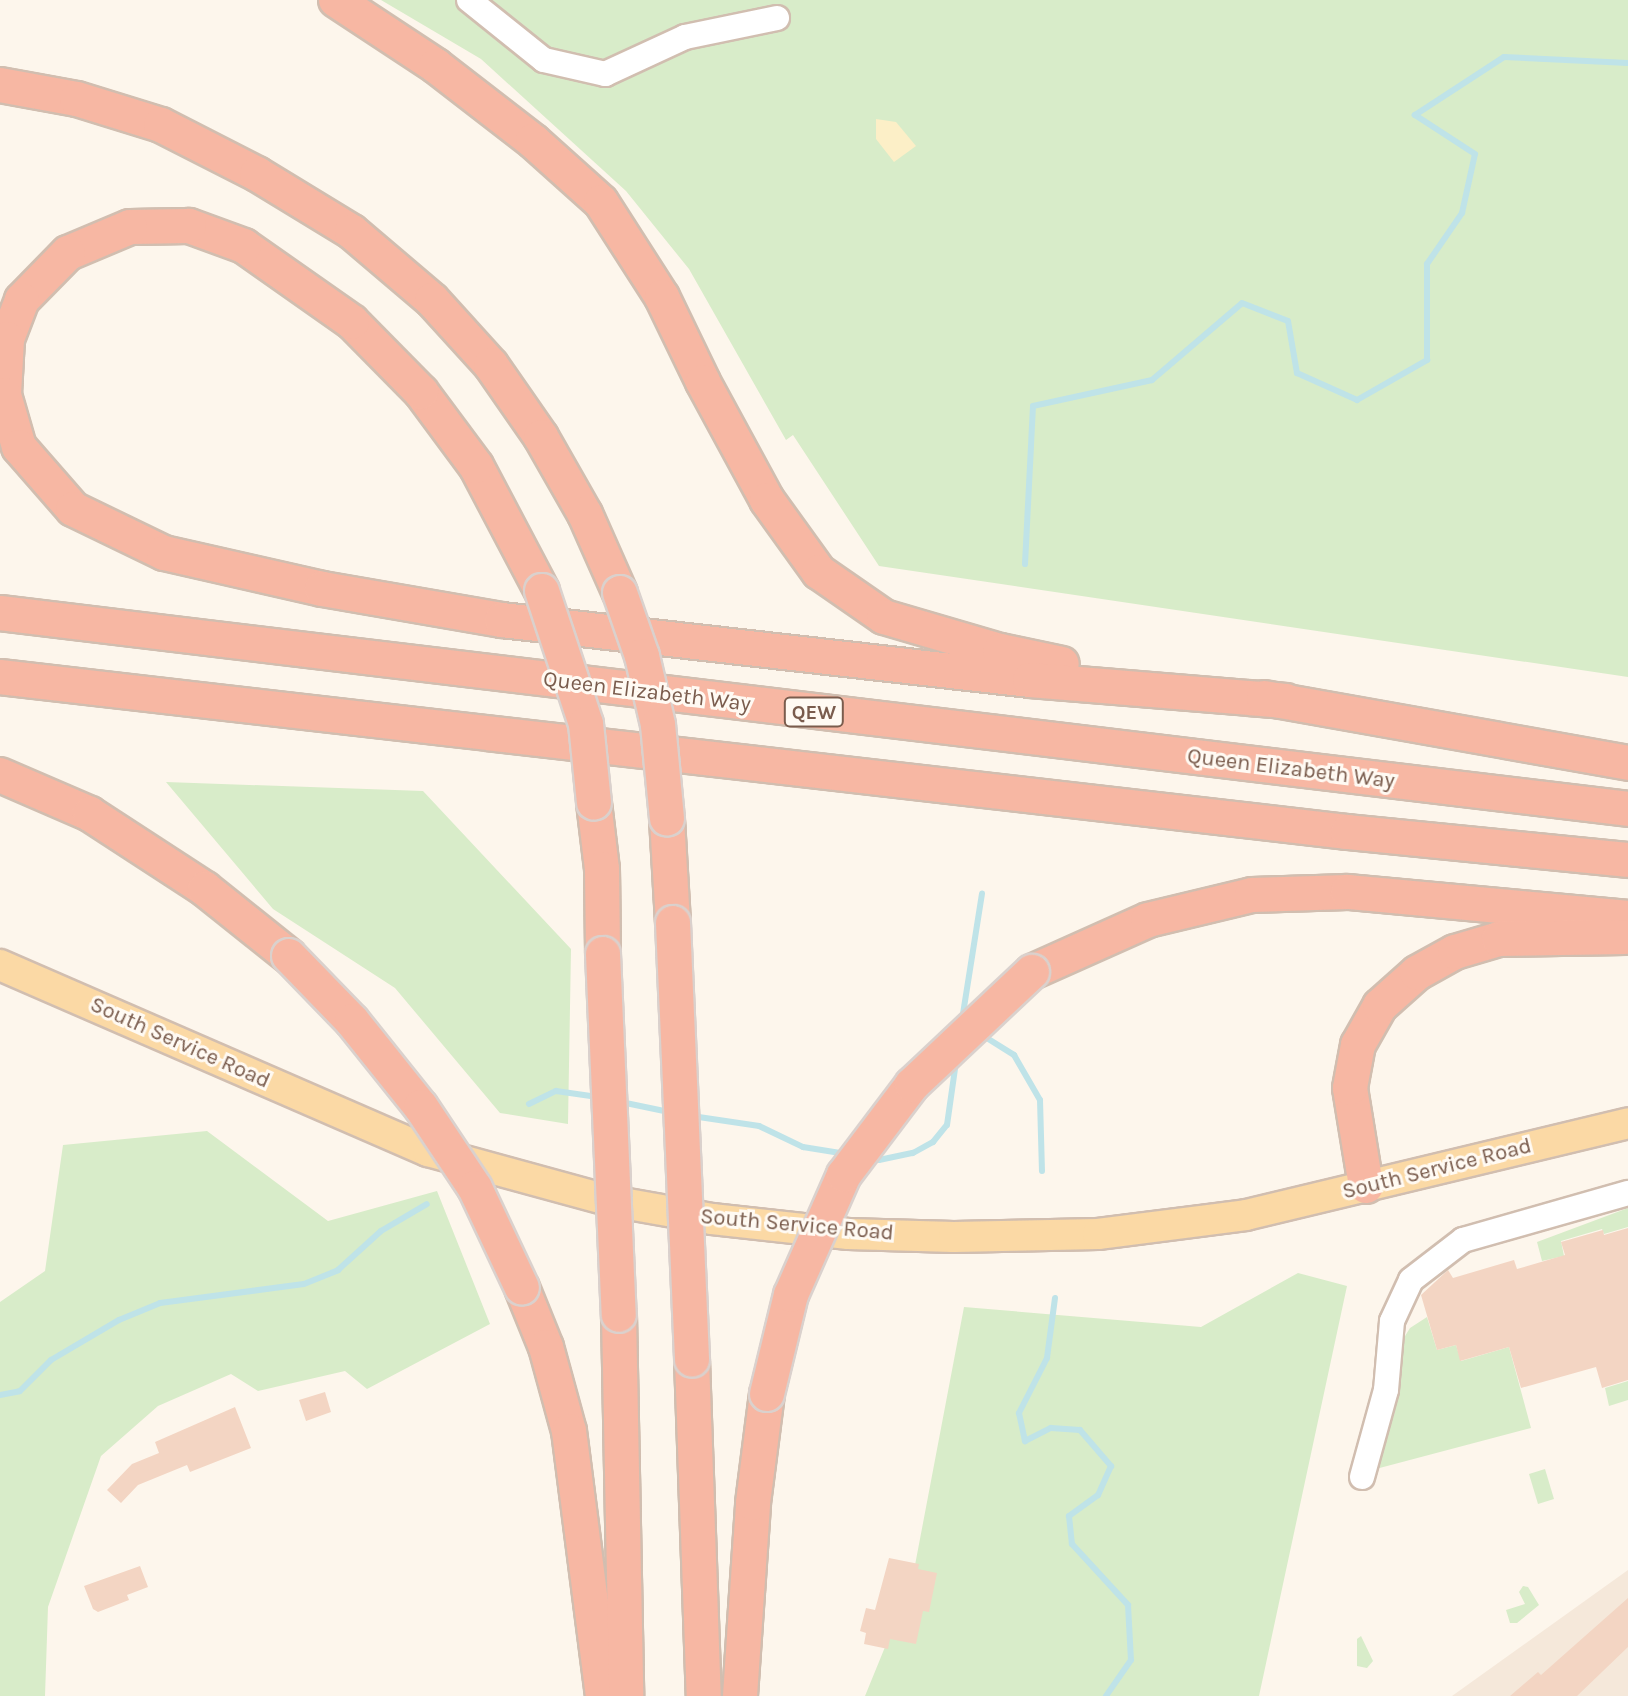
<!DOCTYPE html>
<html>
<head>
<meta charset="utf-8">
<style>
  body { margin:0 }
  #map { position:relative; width:1628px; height:1696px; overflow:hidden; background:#fdf6ec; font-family:Karla,sans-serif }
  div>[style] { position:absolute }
  .residential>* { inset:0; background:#f5e8da }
  .green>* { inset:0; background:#d8ecc9 }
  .sand>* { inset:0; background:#fcefc7 }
  .stream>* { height:6px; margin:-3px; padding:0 3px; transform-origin:3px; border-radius:3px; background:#bfe3e8 }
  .building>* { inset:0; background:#f3d5c3 }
  .roads { filter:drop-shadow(2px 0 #d1beb0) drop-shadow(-2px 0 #d1beb0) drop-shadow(0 2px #d1beb0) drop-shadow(0 -2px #d1beb0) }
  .minor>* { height:24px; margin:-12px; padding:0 12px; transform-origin:12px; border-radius:12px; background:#fff }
  .major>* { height:30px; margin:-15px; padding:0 15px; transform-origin:15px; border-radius:15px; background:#fbd9a5 }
  .highway>* { height:34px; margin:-17px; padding:0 17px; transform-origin:17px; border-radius:17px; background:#f7b7a3 }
  .bridges { filter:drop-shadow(2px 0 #dad1cd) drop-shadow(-2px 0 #dad1cd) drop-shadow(0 2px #dad1cd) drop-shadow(0 -2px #dad1cd) }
  .highway-bridge>* { height:34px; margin:-17px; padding:0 17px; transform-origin:17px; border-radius:17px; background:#f7b7a3 }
  span { translate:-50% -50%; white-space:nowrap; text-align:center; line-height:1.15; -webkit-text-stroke:6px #fffaf3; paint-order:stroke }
  .shield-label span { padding:2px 6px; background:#fffaf3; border:2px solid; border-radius:6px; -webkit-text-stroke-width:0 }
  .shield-label { font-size:20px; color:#7a5c4d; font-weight:700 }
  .street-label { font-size:22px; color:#7a5c4d }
</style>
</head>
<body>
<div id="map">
  <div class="residential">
    <div style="clip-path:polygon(1628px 1570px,1628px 1696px,1452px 1696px)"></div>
  </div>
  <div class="green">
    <div style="clip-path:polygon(381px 0,1628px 0,1628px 677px,879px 566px,793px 435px,786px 440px,689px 269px,626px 191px,481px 59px)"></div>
    <div style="clip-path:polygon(166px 782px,423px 791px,571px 949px,568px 1124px,500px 1113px,395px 988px,273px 909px)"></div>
    <div style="clip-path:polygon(207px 1131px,328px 1221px,437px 1191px,490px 1324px,367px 1389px,345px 1371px,258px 1391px,231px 1374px,158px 1406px,101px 1456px,48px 1607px,45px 1696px,0 1696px,0 1302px,45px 1271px,63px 1145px)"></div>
    <div style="clip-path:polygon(1628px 1208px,1628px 1227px,1604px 1234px,1602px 1229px,1561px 1241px,1564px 1256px,1542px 1261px,1537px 1242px)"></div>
    <div style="clip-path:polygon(1298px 1273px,1347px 1286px,1259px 1696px,865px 1696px,912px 1581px,964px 1307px,1201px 1327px)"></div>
    <div style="clip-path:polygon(1427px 1317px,1437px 1350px,1456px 1345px,1461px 1361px,1509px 1347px,1531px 1428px,1372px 1470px,1394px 1415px,1405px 1336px,1410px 1328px)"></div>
    <div style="clip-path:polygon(1628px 1381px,1628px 1400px,1609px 1406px,1605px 1388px)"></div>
    <div style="clip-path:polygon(1545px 1469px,1554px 1499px,1538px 1504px,1529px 1474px)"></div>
    <div style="clip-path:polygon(1523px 1586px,1528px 1587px,1539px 1605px,1517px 1623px,1510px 1623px,1506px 1610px,1525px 1604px,1519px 1592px)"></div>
    <div style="clip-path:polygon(1361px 1636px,1373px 1661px,1367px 1668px,1357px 1666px,1357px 1639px)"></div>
  </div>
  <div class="sand">
    <div style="clip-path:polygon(876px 119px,896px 122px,916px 146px,894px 162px,876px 139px)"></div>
  </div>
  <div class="stream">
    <div style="left:1025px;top:564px;width:158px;rotate:-87.1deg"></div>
    <div style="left:1033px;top:406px;width:122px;rotate:-12.3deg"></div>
    <div style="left:1152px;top:380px;width:118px;rotate:-40.5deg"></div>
    <div style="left:1242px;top:303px;width:49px;rotate:21.4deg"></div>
    <div style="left:1288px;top:321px;width:53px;rotate:80.2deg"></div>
    <div style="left:1297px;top:373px;width:66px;rotate:24.2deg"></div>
    <div style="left:1357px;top:400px;width:81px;rotate:-29.7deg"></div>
    <div style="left:1427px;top:360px;width:96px;rotate:-90deg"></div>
    <div style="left:1427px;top:264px;width:62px;rotate:-55.5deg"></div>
    <div style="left:1462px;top:213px;width:60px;rotate:-77.6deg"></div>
    <div style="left:1475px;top:154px;width:72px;rotate:-147deg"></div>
    <div style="left:1415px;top:115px;width:106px;rotate:-33.1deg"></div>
    <div style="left:1504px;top:57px;width:124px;rotate:2.8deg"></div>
    <div style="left:962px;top:1020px;width:128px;rotate:-81deg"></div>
    <div style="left:982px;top:1035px;width:38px;rotate:32deg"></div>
    <div style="left:1014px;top:1055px;width:52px;rotate:60deg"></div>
    <div style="left:1040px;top:1100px;width:71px;rotate:88.4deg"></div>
    <div style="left:621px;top:1102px;width:49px;rotate:11.8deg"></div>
    <div style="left:529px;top:1104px;width:30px;rotate:-26deg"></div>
    <div style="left:556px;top:1091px;width:42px;rotate:8.1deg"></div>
    <div style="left:692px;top:1116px;width:68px;rotate:8.5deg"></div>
    <div style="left:759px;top:1126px;width:49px;rotate:25.5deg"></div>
    <div style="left:803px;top:1147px;width:44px;rotate:9.2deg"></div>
    <div style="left:869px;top:1158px;width:10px;rotate:11deg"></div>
    <div style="left:879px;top:1160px;width:35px;rotate:-12deg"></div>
    <div style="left:913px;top:1153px;width:23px;rotate:-29deg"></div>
    <div style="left:933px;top:1142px;width:22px;rotate:-51deg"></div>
    <div style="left:947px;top:1125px;width:64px;rotate:-81.9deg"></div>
    <div style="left:1055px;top:1298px;width:61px;rotate:97.6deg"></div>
    <div style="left:1047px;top:1358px;width:62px;rotate:117deg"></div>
    <div style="left:1019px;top:1413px;width:29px;rotate:78deg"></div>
    <div style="left:1025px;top:1441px;width:29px;rotate:-27deg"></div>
    <div style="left:1051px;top:1428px;width:29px;rotate:4deg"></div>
    <div style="left:1080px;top:1430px;width:48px;rotate:49.3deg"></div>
    <div style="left:1111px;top:1466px;width:32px;rotate:114deg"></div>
    <div style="left:1098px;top:1495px;width:36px;rotate:144deg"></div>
    <div style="left:1069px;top:1516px;width:28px;rotate:84deg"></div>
    <div style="left:1072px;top:1544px;width:83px;rotate:47.4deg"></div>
    <div style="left:1128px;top:1605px;width:55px;rotate:86.9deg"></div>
    <div style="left:1131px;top:1660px;width:44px;rotate:124.8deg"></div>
    <div style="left:0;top:1395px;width:20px;rotate:-11deg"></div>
    <div style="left:20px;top:1391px;width:44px;rotate:-45deg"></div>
    <div style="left:51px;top:1360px;width:79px;rotate:-30.5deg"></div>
    <div style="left:119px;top:1320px;width:44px;rotate:-22.5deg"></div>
    <div style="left:160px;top:1303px;width:145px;rotate:-7.5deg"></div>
    <div style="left:304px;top:1284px;width:37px;rotate:-22deg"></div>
    <div style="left:338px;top:1270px;width:58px;rotate:-42.2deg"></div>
    <div style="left:381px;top:1231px;width:53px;rotate:-30.4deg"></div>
  </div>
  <div class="building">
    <div style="clip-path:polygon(1628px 1228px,1628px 1380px,1602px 1388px,1596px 1367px,1521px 1388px,1509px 1347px,1460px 1361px,1456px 1345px,1437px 1350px,1421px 1295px,1448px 1270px,1453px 1278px,1514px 1260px,1517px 1269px,1565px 1255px,1561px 1242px,1603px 1230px,1604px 1235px)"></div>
    <div style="clip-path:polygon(325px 1392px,331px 1412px,306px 1421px,299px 1400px)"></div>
    <div style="clip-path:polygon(235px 1407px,251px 1448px,190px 1472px,187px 1465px,138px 1485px,121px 1503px,107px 1490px,132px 1464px,159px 1453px,155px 1442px)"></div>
    <div style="clip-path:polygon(889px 1558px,919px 1564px,918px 1569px,937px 1573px,929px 1612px,923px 1611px,916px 1644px,890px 1639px,888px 1649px,864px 1644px,866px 1633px,860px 1631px,866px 1608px,875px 1610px)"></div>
    <div style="clip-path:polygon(140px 1566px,148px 1587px,127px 1595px,129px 1600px,98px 1612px,93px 1609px,84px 1586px)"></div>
    <div style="clip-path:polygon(1628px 1598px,1628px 1647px,1577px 1696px,1510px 1696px,1538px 1672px,1541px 1675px)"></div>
  </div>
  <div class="roads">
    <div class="minor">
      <div style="left:469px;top:0;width:96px;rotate:38.7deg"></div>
      <div style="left:544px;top:60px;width:63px;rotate:12.9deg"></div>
      <div style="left:605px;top:74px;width:88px;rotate:-24.8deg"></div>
      <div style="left:685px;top:37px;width:94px;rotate:-11.7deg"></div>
      <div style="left:1362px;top:1477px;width:90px;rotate:-74.6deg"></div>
      <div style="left:1386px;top:1390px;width:69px;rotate:-85deg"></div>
      <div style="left:1392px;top:1321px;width:45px;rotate:-65.1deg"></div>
      <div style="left:1411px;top:1280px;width:66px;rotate:-37.6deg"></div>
      <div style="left:1463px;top:1240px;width:172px;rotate:-15.9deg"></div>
    </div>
    <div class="major">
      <div style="left:0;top:965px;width:467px;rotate:23.5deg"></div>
      <div style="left:428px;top:1151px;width:190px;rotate:15.3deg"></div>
      <div style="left:611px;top:1201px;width:103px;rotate:10.1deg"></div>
      <div style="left:712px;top:1219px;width:137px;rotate:6.3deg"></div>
      <div style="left:848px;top:1234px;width:106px;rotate:1.6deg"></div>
      <div style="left:954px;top:1237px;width:144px;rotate:-1.2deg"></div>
      <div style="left:1098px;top:1234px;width:149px;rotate:-7.3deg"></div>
      <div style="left:1246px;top:1215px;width:393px;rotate:-13.5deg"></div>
    </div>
    <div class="highway">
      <div style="left:336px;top:0;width:120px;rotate:33.4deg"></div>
      <div style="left:436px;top:66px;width:123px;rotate:37.7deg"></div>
      <div style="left:533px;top:141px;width:91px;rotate:41.9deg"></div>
      <div style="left:601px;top:202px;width:113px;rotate:57.3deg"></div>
      <div style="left:662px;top:297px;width:94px;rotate:64.2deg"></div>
      <div style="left:703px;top:382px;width:134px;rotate:61.5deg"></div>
      <div style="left:767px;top:500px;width:89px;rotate:54.2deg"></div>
      <div style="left:819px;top:572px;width:79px;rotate:34.7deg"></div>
      <div style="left:884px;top:617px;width:121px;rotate:16.3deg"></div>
      <div style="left:1000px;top:651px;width:63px;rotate:11.8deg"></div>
      <div style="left:0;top:85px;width:78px;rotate:10.3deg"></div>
      <div style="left:77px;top:99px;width:88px;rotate:17.2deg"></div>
      <div style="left:161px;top:125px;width:108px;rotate:27deg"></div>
      <div style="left:257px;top:174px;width:111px;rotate:31.4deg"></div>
      <div style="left:352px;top:232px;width:105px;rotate:40.4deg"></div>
      <div style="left:432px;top:300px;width:88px;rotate:47.8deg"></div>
      <div style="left:491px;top:365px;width:88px;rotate:55.2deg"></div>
      <div style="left:541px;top:437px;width:89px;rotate:60.3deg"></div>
      <div style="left:585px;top:514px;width:86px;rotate:66.1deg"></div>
      <div style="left:542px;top:591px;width:141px;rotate:-117.8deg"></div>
      <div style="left:476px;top:466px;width:92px;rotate:-126.6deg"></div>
      <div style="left:421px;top:392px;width:98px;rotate:-134.6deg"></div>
      <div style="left:352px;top:322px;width:132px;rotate:-144.9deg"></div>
      <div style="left:244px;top:246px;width:59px;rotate:-160deg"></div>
      <div style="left:189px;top:226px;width:59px;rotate:179deg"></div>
      <div style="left:130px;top:227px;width:67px;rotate:157.2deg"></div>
      <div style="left:68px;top:253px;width:66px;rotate:134.4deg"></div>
      <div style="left:22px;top:300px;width:42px;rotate:111deg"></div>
      <div style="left:7px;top:339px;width:56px;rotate:93.1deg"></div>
      <div style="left:4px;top:395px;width:54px;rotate:73.9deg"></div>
      <div style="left:19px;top:447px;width:82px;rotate:48.9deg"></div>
      <div style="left:73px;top:509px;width:101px;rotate:25.8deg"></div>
      <div style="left:164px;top:553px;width:162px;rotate:12.8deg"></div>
      <div style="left:322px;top:589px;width:183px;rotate:9.8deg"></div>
      <div style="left:502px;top:620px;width:531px;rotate:6.48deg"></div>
      <div style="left:1030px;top:680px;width:257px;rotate:4.7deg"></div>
      <div style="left:0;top:613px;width:1640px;rotate:6.86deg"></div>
      <div style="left:0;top:677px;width:1357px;rotate:6.56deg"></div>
      <div style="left:1348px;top:832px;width:281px;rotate:5.7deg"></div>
      <div style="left:1264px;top:698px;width:370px;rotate:10.1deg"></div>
      <div style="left:0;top:775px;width:98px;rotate:23.4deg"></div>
      <div style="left:90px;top:814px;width:137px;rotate:33.1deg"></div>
      <div style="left:205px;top:889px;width:107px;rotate:38.6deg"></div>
      <div style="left:594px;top:803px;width:66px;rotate:83.1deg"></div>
      <div style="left:602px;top:869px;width:85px;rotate:89.3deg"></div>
      <div style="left:667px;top:819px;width:104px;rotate:86.7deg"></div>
      <div style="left:1032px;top:972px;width:127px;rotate:-24.1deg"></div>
      <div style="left:1148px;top:920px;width:107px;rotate:-13.5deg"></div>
      <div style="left:1252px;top:895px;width:96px;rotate:-1.8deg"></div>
      <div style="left:1348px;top:892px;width:281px;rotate:5.3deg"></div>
      <div style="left:1366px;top:1186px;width:99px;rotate:-99.3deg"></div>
      <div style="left:1350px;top:1088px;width:44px;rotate:-79.5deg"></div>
      <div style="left:1358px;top:1045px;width:45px;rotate:-60.6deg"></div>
      <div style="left:1380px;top:1006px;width:50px;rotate:-41.7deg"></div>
      <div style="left:1417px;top:973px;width:43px;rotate:-28.9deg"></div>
      <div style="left:1455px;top:952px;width:46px;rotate:-16.5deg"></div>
      <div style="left:1499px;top:939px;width:125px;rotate:-0.9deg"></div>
      <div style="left:522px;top:1288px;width:64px;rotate:67.9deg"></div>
      <div style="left:546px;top:1347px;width:87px;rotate:74.7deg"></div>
      <div style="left:569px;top:1431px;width:267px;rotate:82.7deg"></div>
      <div style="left:619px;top:1315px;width:381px;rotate:88.9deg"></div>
      <div style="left:692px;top:1360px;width:336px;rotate:88deg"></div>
      <div style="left:740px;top:1696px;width:193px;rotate:-86.1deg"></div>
      <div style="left:753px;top:1503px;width:110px;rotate:-82.7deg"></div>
    </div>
  </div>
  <div class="bridges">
    <div class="highway-bridge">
      <div style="left:542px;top:591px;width:140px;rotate:71.7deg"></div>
      <div style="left:586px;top:724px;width:79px;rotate:84.2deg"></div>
      <div style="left:620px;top:593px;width:67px;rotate:70.8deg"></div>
      <div style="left:642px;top:656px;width:71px;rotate:76.9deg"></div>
      <div style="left:658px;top:725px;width:94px;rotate:84.5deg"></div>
      <div style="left:673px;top:923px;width:437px;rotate:87.5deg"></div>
      <div style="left:603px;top:954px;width:361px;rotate:87.5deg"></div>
      <div style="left:289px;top:956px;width:91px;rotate:45.9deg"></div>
      <div style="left:352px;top:1021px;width:110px;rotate:51.3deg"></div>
      <div style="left:421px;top:1107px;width:97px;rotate:56.3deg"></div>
      <div style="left:475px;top:1188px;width:110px;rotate:64.8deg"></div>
      <div style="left:767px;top:1394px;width:102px;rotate:-76.4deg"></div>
      <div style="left:791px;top:1295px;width:131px;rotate:-66.2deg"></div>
      <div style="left:844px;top:1175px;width:113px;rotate:-52.9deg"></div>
      <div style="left:912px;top:1085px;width:165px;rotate:-43.3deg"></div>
    </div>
  </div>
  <div class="shield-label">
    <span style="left:814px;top:712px">QEW</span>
  </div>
  <div class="street-label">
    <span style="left:647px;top:692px;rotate:7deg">Queen Elizabeth Way</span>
    <span style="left:1291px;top:769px;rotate:7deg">Queen Elizabeth Way</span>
    <span style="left:180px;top:1043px;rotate:24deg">South Service Road</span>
    <span style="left:1437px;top:1169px;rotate:-14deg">South Service Road</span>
    <span style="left:797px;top:1225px;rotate:5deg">South Service Road</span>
  </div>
</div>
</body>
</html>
